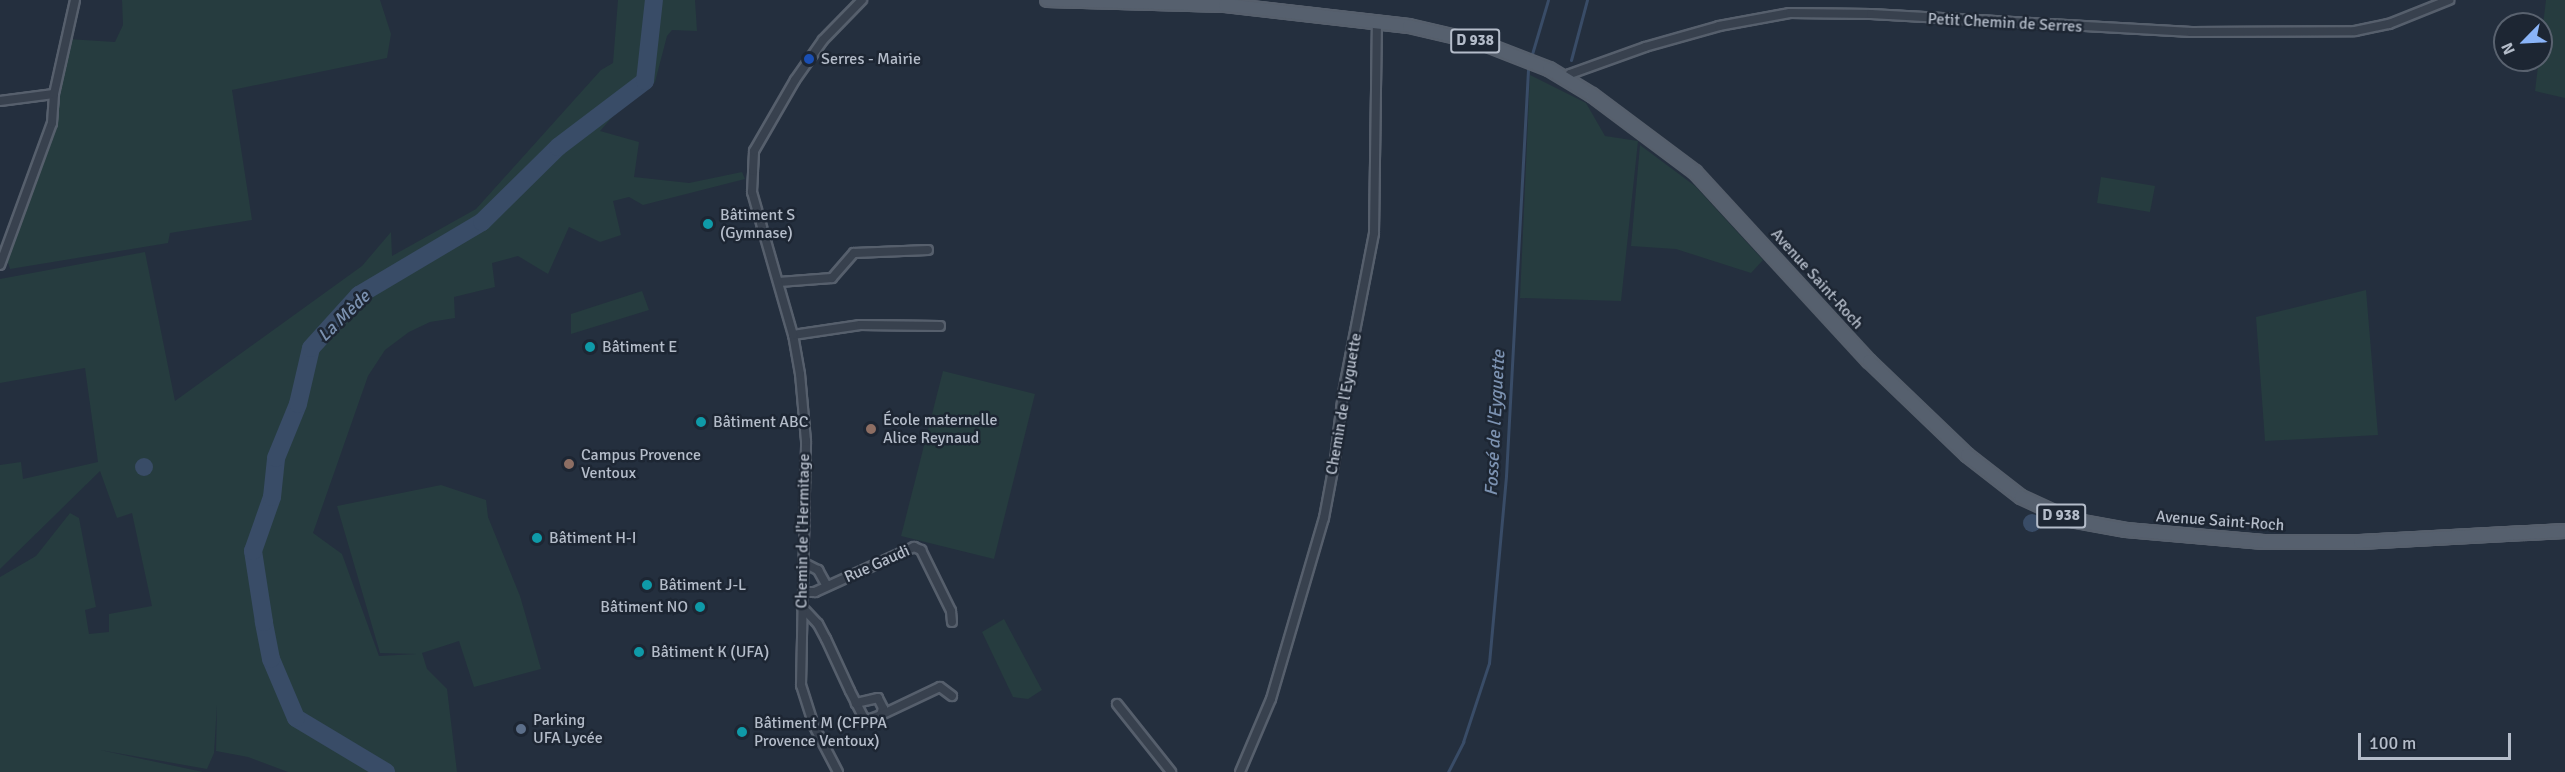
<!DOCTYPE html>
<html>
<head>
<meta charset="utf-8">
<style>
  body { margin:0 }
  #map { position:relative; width:2565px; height:772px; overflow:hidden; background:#242f3e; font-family:Signika,sans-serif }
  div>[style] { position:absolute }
  .green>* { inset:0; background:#263c3f }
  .water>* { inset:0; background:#394c67 }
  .round { border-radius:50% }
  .stream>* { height:3px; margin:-1.5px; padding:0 1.5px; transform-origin:1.5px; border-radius:1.5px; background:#394c67 }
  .river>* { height:18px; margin:-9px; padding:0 9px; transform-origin:9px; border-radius:9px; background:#394c67 }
  .roads { filter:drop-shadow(2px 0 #565f6c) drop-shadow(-2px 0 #565f6c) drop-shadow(0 2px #565f6c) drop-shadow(0 -2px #565f6c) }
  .minor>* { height:8px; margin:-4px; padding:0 4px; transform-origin:4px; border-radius:4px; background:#38414e }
  .primary>* { height:12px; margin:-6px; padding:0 6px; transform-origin:6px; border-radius:6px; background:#56606e }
  .dots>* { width:16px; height:16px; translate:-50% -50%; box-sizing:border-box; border:3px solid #1d2633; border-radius:50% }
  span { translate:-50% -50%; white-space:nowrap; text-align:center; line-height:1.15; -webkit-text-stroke:5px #1d2633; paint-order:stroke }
  .shield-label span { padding:2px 4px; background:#1d2633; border:2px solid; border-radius:4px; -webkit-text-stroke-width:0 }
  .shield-label { font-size:15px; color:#b4bcc9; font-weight:700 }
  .street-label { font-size:16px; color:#b4bcc9 }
  .poi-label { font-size:16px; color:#b4bcc9 }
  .left { translate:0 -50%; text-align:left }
  .right { translate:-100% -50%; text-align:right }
  .water-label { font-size:18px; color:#7c92b1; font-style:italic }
  .north { position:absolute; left:2493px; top:12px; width:60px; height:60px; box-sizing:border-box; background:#1d2633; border:2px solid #59626f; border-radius:50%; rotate:246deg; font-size:16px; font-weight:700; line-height:24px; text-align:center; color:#b4bcc9 }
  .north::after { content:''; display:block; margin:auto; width:21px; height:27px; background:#8ab4f8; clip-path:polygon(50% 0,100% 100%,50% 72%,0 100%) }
  .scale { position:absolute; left:2358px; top:733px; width:153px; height:27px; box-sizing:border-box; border:3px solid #b4bcc9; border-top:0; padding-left:8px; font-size:18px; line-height:21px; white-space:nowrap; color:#b4bcc9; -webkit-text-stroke:4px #1d2633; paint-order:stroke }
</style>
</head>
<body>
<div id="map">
  <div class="green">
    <div style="clip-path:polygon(122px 0,380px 0,391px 34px,387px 58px,232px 90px,252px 220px,170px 233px,168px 243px,10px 269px,6px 256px,56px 124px,68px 39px,115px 42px,123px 25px)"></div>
    <div style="clip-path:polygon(618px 0,695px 0,697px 31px,672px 30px,667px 36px,655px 82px,622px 106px,600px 131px,639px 142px,634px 177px,689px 183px,742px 172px,745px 179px,643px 205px,629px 197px,613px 201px,621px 235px,600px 242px,569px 227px,548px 274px,518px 256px,492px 263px,495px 287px,454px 297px,455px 318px,430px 322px,409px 332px,385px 350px,368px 376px,313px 533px,342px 554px,379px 656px,417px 654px,380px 653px,337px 506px,441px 485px,486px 500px,488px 517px,520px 596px,541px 669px,474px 687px,459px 641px,422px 653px,427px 669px,447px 689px,457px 772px,288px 772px,248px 757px,216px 751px,217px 704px,214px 753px,207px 769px,100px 750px,203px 772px,0 772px,0 577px,36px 556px,70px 513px,79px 518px,96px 607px,85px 610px,89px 634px,109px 632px,109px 614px,152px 606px,132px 513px,117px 518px,100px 471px,0 569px,0 465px,21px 462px,23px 479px,98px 462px,85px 368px,0 383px,0 279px,145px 252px,175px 401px,362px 266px,391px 232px,392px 256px,476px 209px,601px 70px,613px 63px)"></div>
    <div style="clip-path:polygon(2546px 0,2565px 0,2565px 98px,2535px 91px)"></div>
    <div style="clip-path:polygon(1530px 75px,1586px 103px,1605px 136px,1638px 141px,1621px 301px,1520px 298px)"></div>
    <div style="clip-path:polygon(1640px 145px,1695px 186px,1763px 260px,1751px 273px,1676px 249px,1631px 246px)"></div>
    <div style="clip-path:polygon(2101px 177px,2155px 186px,2150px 212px,2097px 203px)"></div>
    <div style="clip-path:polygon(2366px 290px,2378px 435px,2265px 441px,2256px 317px)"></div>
    <div style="clip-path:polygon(642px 291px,649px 310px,571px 334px,571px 314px)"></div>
    <div style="clip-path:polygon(943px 371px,1035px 394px,994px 559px,901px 536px)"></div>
    <div style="clip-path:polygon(1004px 619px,1042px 690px,1028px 699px,1013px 697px,982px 632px)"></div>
  </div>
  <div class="water">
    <div class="round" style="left:135px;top:458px;width:18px;height:18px"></div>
    <div class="round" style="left:2023px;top:514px;width:18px;height:18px"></div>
  </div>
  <div class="stream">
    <div style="left:1532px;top:54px;width:56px;rotate:-73.5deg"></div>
    <div style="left:1571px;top:60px;width:62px;rotate:-75.1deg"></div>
    <div style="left:1448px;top:772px;width:34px;rotate:-63deg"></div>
    <div style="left:1463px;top:742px;width:83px;rotate:-71.8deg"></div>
    <div style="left:1489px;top:663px;width:188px;rotate:-84.8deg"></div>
    <div style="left:1506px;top:476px;width:408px;rotate:-86.9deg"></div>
  </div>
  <div class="river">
    <div style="left:386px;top:772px;width:105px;rotate:-149deg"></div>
    <div style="left:296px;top:718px;width:64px;rotate:-113deg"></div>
    <div style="left:271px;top:659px;width:38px;rotate:-101deg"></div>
    <div style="left:264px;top:622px;width:72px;rotate:-98.8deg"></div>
    <div style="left:253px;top:551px;width:57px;rotate:-70.6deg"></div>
    <div style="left:272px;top:497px;width:39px;rotate:-84deg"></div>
    <div style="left:276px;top:458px;width:58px;rotate:-67.8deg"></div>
    <div style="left:298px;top:404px;width:57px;rotate:-76.9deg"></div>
    <div style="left:311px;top:348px;width:72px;rotate:-47.8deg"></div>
    <div style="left:359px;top:295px;width:143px;rotate:-30.7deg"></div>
    <div style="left:482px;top:222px;width:107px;rotate:-44.6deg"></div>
    <div style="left:558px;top:147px;width:109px;rotate:-37.2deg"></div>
    <div style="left:645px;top:81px;width:81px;rotate:-83.7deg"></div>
  </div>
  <div class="roads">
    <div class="minor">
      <div style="left:1566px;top:79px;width:6px;rotate:-51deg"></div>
      <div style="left:1570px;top:74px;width:80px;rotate:-19.8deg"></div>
      <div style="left:1645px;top:47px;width:77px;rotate:-15.8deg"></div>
      <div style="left:1719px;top:26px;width:72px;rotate:-10.4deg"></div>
      <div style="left:1790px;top:13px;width:81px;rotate:0.7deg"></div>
      <div style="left:1871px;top:14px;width:321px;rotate:3.2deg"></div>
      <div style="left:2191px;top:32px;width:164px;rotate:-0.3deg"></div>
      <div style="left:2355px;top:31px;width:35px;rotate:-12deg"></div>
      <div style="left:2389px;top:24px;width:65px;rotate:-21.8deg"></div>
      <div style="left:0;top:101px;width:54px;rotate:-7.4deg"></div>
      <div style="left:0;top:265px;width:151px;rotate:-69.9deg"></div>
      <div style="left:52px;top:123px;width:29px;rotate:-86deg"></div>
      <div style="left:54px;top:94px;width:96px;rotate:-77.4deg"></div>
      <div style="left:779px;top:282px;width:53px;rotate:-4.3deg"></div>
      <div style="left:832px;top:278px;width:33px;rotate:-49deg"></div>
      <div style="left:854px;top:253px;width:74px;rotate:-2.3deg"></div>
      <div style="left:793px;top:335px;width:68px;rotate:-8.5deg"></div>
      <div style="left:860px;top:325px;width:80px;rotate:0.7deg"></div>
      <div style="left:804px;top:563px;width:16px;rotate:27deg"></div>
      <div style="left:818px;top:570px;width:18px;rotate:61deg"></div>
      <div style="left:803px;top:592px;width:12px"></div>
      <div style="left:815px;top:592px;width:109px;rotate:-24.4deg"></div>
      <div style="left:914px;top:547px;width:8px;rotate:23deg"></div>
      <div style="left:921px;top:550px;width:68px;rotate:63.8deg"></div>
      <div style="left:951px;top:611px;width:11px;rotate:85deg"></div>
      <div style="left:802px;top:607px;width:23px;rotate:47deg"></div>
      <div style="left:818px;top:624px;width:17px;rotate:62deg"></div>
      <div style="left:826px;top:639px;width:57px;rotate:65.2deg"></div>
      <div style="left:850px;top:691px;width:29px;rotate:63deg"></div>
      <div style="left:863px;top:717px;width:6px;rotate:31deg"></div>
      <div style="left:868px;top:720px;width:14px;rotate:-21deg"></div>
      <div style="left:881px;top:715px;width:7px;rotate:-74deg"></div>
      <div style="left:883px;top:708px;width:11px;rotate:-117deg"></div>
      <div style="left:878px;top:698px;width:23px;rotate:167deg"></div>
      <div style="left:1117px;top:704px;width:87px;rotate:51.5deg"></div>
      <div style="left:881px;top:715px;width:65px;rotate:-25.4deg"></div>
      <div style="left:940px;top:687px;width:15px;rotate:37deg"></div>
      <div style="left:838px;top:772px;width:52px;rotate:-117.6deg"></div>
      <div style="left:814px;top:726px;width:43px;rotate:-107.6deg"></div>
      <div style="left:801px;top:685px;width:244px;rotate:-88.8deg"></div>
      <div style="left:806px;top:441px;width:67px;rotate:-95.1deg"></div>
      <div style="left:800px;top:374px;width:40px;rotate:-100deg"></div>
      <div style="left:793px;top:335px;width:149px;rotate:-106deg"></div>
      <div style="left:752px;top:192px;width:21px;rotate:-87deg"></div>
      <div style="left:753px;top:171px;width:20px;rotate:-87deg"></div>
      <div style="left:754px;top:151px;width:82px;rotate:-60deg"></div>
      <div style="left:795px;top:80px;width:49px;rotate:-55deg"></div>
      <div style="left:823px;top:40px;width:56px;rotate:-45.7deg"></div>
      <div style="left:1240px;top:772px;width:79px;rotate:-67deg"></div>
      <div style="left:1271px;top:699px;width:189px;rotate:-73.7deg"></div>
      <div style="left:1324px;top:518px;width:60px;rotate:-79.4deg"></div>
      <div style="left:1335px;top:459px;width:66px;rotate:-83.1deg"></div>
      <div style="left:1343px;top:393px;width:163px;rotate:-79deg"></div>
      <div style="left:1374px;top:233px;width:210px;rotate:-89.2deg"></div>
    </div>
    <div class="primary">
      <div style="left:1047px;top:0;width:178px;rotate:1.6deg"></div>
      <div style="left:1225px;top:5px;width:185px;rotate:6.5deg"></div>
      <div style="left:1409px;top:26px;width:75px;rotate:13.1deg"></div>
      <div style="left:1482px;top:43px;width:72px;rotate:21.2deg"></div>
      <div style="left:1549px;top:69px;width:50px;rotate:31.2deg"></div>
      <div style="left:1592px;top:95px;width:129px;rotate:36.8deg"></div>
      <div style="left:1695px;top:172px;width:257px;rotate:47.4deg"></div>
      <div style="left:1869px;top:361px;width:136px;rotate:43.8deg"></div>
      <div style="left:1967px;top:455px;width:68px;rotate:37.9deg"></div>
      <div style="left:2021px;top:497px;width:55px;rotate:24.7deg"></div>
      <div style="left:2071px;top:520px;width:56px;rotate:10.3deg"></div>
      <div style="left:2126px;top:530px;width:138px;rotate:5deg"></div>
      <div style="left:2263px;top:542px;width:97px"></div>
      <div style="left:2360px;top:542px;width:205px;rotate:-3.1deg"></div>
    </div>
  </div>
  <div class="dots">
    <div style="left:809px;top:59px;background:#1a4fb4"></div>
    <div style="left:708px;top:224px;background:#0f9aa8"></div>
    <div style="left:590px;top:347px;background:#0f9aa8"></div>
    <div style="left:701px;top:422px;background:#0f9aa8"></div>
    <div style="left:871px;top:429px;background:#8d6e63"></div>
    <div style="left:569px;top:464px;background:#8d6e63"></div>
    <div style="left:537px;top:538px;background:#0f9aa8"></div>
    <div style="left:647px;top:585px;background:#0f9aa8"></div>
    <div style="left:700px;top:607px;background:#0f9aa8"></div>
    <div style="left:639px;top:652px;background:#0f9aa8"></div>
    <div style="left:521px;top:729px;background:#5c6f8a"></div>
    <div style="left:742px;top:732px;background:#0f9aa8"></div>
  </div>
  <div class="shield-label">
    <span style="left:1475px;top:41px">D 938</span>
    <span style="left:2061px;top:516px">D 938</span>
  </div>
  <div class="street-label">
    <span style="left:2005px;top:23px;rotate:3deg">Petit Chemin de Serres</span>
    <span style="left:1817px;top:279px;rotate:48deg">Avenue Saint-Roch</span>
    <span style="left:1344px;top:404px;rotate:-80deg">Chemin de l'Eyguette</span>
    <span style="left:2220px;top:521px;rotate:4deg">Avenue Saint-Roch</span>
    <span style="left:803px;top:531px;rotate:-89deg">Chemin de l'Hermitage</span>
    <span style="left:877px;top:564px;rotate:-24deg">Rue Gaudi</span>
  </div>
  <div class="poi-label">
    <span class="left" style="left:821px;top:59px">Serres - Mairie</span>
    <span class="left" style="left:720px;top:224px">Bâtiment S<br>(Gymnase)</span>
    <span class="left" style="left:602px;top:347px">Bâtiment E</span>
    <span class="left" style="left:883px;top:429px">École maternelle<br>Alice Reynaud</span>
    <span class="left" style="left:713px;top:422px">Bâtiment ABC</span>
    <span class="left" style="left:581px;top:464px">Campus Provence<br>Ventoux</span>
    <span class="left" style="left:549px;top:538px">Bâtiment H-I</span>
    <span class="left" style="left:659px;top:585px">Bâtiment J-L</span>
    <span class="right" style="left:688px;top:607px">Bâtiment NO</span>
    <span class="left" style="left:651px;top:652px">Bâtiment K (UFA)</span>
    <span class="left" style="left:533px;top:729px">Parking<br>UFA Lycée</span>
    <span class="left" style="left:754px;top:732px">Bâtiment M (CFPPA<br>Provence Ventoux)</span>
  </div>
  <div class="water-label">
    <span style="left:344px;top:316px;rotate:-44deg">La Mède</span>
    <span style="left:1495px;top:423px;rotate:-87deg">Fossé de l'Eyguette</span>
  </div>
  <div class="north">N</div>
  <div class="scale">100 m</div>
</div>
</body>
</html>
